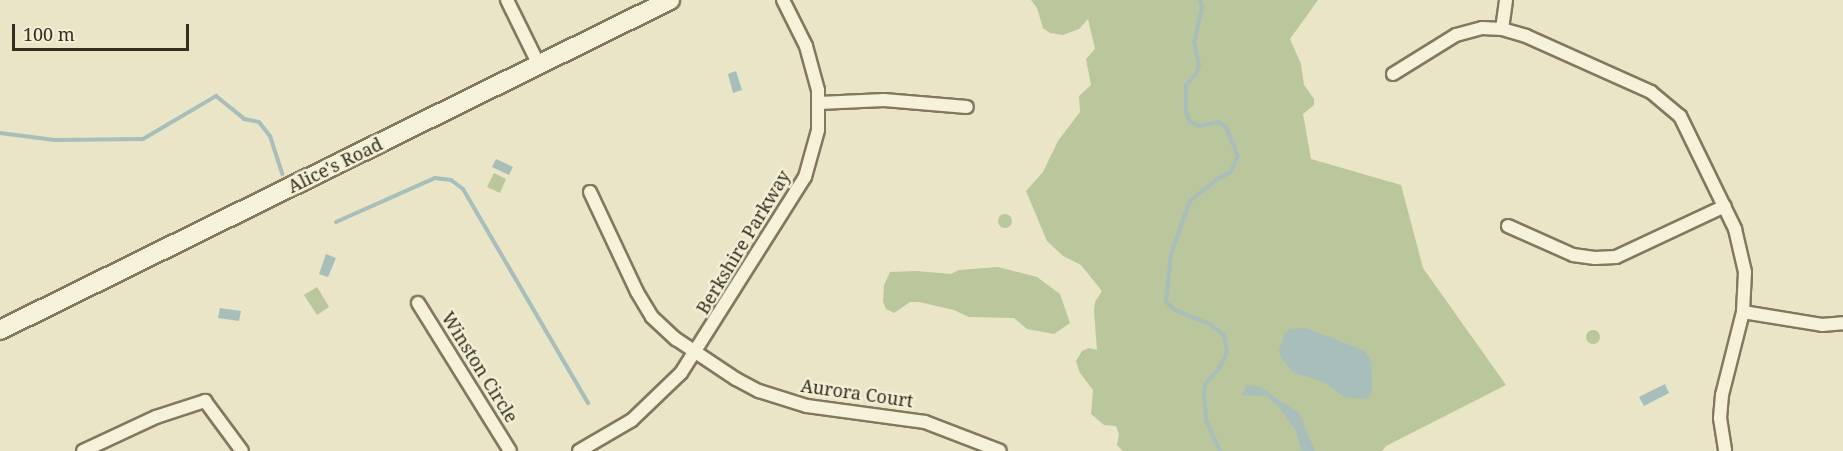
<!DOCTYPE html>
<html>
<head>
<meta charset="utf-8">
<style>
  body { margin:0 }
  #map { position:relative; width:1843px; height:451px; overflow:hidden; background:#e9e5c6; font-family:"Noto Serif",serif }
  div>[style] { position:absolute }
  .green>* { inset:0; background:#bac69b }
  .round { border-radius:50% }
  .water>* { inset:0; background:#a7bebb }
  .stream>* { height:4px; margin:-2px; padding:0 2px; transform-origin:2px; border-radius:2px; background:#a7bebb }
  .roads { filter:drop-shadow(2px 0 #83785e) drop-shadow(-2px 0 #83785e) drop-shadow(0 2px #83785e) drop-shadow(0 -2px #83785e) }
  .minor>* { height:12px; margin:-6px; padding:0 6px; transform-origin:6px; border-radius:6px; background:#f5f2d9 }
  .secondary>* { height:18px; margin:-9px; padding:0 9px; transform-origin:9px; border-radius:9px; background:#f5f2d9 }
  span { translate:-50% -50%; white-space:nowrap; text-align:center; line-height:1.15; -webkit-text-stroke:5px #f2efd5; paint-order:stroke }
  .street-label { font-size:18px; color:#352e20 }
  .scale { position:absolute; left:12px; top:24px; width:177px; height:27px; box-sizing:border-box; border:3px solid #352e20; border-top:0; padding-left:8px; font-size:18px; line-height:21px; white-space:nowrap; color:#352e20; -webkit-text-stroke:4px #f2efd5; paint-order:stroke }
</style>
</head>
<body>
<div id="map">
  <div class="green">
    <div style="clip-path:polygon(1031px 0,1318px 0,1290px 39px,1301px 64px,1304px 85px,1314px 99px,1314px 105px,1303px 114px,1311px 159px,1401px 185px,1423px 268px,1506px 385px,1386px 446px,1382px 451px,1123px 451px,1117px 445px,1119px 434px,1116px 426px,1104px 425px,1091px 414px,1093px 390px,1080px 373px,1076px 361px,1082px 351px,1089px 348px,1097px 350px,1094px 310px,1095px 302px,1102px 291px,1081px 265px,1063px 256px,1047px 241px,1026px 191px,1043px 172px,1058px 141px,1080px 112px,1079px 96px,1091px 85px,1086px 59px,1095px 49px,1088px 19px,1079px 29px,1063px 35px,1050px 33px,1043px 28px,1037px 8px)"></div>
    <div style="clip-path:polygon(494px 173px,506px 179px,500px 193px,487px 187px)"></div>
    <div class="round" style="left:998px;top:214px;width:14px;height:14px"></div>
    <div style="clip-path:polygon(998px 267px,1037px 277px,1060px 294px,1070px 323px,1054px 334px,1027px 329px,1014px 318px,969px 317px,954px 310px,919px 302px,910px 302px,894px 313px,886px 309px,883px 302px,884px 285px,890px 272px,916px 271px,951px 274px,959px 270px)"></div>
    <div style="clip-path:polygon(317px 287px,329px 307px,317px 315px,304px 295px)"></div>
    <div class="round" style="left:1586px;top:330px;width:14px;height:14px"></div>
  </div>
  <div class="water">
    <div style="clip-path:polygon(736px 71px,742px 90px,733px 93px,728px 74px)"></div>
    <div style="clip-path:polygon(496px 159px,513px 167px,509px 175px,492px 167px)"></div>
    <div style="clip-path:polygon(326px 254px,336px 258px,328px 277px,319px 274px)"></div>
    <div style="clip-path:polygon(220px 308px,241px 311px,239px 321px,218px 318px)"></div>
    <div style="clip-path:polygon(1306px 328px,1365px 351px,1371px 360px,1372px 392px,1368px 399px,1344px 397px,1324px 382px,1293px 372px,1282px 359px,1279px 351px,1284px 334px,1290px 329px)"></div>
    <div style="clip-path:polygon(1665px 384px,1669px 393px,1644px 406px,1639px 397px)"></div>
    <div style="clip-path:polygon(1247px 385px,1260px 387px,1299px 413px,1315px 451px,1301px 451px,1297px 433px,1280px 408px,1266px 396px,1242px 395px)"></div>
  </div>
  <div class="stream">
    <div style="left:1200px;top:0;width:8px;rotate:76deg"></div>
    <div style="left:1202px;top:8px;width:35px;rotate:103deg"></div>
    <div style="left:1194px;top:42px;width:24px;rotate:78deg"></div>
    <div style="left:1199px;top:65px;width:9px;rotate:108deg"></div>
    <div style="left:1196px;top:74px;width:15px;rotate:132deg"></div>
    <div style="left:1186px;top:85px;width:27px;rotate:90deg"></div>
    <div style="left:1186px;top:112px;width:11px;rotate:68deg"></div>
    <div style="left:1190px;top:122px;width:11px;rotate:22deg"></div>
    <div style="left:1200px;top:126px;width:19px;rotate:-12deg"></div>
    <div style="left:1219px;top:122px;width:9px;rotate:36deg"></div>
    <div style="left:1226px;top:127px;width:31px;rotate:68deg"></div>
    <div style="left:1238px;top:156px;width:17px;rotate:114deg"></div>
    <div style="left:1231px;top:172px;width:13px;rotate:153deg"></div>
    <div style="left:1219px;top:178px;width:37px;rotate:142deg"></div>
    <div style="left:1190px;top:201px;width:56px;rotate:109.7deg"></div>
    <div style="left:1171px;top:254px;width:48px;rotate:95.9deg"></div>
    <div style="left:1166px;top:302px;width:12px;rotate:42deg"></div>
    <div style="left:1175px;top:310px;width:35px;rotate:22deg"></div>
    <div style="left:1208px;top:323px;width:20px;rotate:37deg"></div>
    <div style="left:1224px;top:335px;width:17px;rotate:80deg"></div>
    <div style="left:1227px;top:352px;width:17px;rotate:115deg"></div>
    <div style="left:1220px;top:367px;width:23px;rotate:130deg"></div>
    <div style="left:1205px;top:385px;width:10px;rotate:96deg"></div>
    <div style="left:1204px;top:395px;width:25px;rotate:85deg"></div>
    <div style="left:1206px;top:420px;width:34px;rotate:66deg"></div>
    <div style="left:0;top:133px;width:55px;rotate:7.3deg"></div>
    <div style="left:55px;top:140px;width:88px;rotate:-0.7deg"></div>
    <div style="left:143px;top:139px;width:85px;rotate:-30.5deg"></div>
    <div style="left:216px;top:96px;width:36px;rotate:39deg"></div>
    <div style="left:244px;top:119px;width:15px;rotate:11deg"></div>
    <div style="left:259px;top:122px;width:18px;rotate:52deg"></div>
    <div style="left:270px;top:136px;width:40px;rotate:72deg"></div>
    <div style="left:336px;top:222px;width:108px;rotate:-24deg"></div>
    <div style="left:435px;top:178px;width:16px;rotate:7deg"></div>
    <div style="left:451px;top:180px;width:15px;rotate:37deg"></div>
    <div style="left:463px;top:189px;width:248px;rotate:59.7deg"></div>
  </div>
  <div class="roads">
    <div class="minor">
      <div style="left:507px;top:0;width:72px;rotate:63.8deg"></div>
      <div style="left:1502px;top:29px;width:29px;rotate:-82deg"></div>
      <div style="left:1393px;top:74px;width:74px;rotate:-31.8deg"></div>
      <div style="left:1456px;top:35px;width:27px;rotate:-15deg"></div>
      <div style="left:1482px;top:28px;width:20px;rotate:3deg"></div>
      <div style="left:1502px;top:29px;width:25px;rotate:16deg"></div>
      <div style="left:1526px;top:36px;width:137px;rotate:24.1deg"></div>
      <div style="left:1651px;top:92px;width:38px;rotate:40deg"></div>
      <div style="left:1680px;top:116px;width:126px;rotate:64deg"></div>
      <div style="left:1735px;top:229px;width:44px;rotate:76.9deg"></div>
      <div style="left:1745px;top:272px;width:40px;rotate:92.9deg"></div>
      <div style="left:1743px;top:312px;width:86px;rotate:104.2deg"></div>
      <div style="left:1722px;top:395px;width:23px;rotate:95deg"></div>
      <div style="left:1720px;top:418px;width:33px;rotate:81deg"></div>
      <div style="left:819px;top:103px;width:65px;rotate:-2.6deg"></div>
      <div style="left:884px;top:100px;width:83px;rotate:4.8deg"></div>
      <div style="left:590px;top:192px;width:110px;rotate:64.8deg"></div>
      <div style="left:637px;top:292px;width:29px;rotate:59deg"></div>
      <div style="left:652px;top:317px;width:33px;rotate:43deg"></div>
      <div style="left:676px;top:339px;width:72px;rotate:33.7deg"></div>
      <div style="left:736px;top:379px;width:26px;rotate:28deg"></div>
      <div style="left:759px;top:391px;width:50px;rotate:17.4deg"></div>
      <div style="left:807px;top:406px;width:119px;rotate:7.7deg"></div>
      <div style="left:925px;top:422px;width:80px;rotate:21.1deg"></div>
      <div style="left:1508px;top:226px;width:71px;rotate:24deg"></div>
      <div style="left:1573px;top:255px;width:22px;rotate:8deg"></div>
      <div style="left:1595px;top:258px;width:21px;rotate:-3deg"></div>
      <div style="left:1616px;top:257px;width:120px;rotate:-25.1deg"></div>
      <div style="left:418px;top:303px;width:174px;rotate:58.1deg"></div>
      <div style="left:1743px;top:312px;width:80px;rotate:9.3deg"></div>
      <div style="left:1822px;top:325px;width:21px;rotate:-5deg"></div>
      <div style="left:83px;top:451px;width:81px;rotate:-25deg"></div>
      <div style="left:156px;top:417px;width:52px;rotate:-18.1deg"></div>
      <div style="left:205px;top:401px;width:62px;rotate:53.5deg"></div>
      <div style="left:579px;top:451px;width:61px;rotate:-30.3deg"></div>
      <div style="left:632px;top:420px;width:68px;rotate:-43.8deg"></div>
      <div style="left:681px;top:373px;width:232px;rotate:-57.7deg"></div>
      <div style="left:805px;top:177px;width:49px;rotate:-74.5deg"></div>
      <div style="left:818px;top:130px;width:40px;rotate:-90deg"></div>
      <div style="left:818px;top:90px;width:46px;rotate:-105.3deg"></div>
      <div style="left:806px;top:46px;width:51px;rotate:-116.6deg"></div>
    </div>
    <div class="secondary">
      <div style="left:0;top:330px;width:747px;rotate:-26.22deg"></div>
    </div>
  </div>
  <div class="street-label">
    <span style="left:335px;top:165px;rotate:-26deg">Alice's Road</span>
    <span style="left:743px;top:242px;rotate:-59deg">Berkshire Parkway</span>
    <span style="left:480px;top:367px;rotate:58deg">Winston Circle</span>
    <span style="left:857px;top:393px;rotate:8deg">Aurora Court</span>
  </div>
  <div class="scale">100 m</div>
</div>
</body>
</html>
